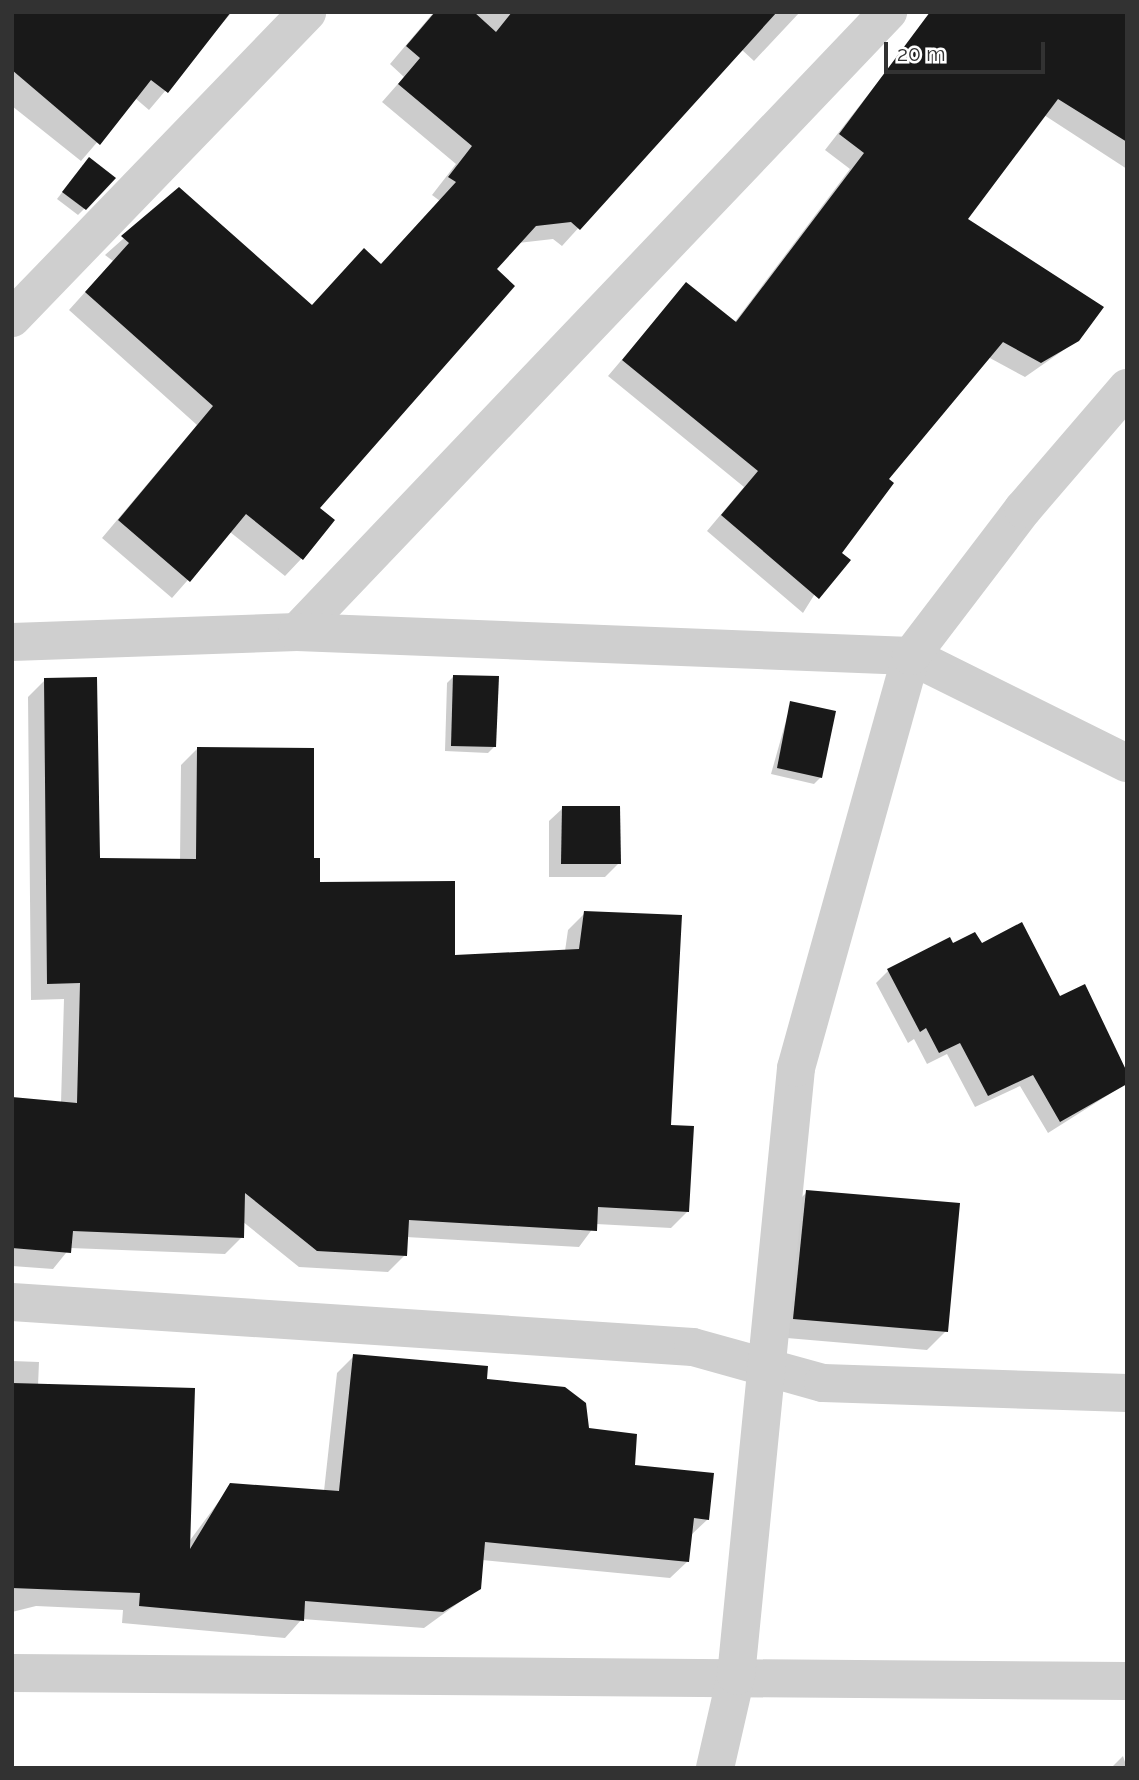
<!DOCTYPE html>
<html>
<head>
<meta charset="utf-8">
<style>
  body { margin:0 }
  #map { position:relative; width:1139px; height:1780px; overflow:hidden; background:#fff; font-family:Raleway,sans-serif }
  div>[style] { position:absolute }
  .shadow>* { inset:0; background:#0003 }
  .building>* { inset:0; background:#191919 }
  .minor>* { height:38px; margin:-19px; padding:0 19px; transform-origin:19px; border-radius:19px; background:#cfcfcf }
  span { translate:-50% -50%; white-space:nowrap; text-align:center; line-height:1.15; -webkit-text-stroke:7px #fff; paint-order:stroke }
  .frame { position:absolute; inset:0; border:14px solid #323232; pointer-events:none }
  .scale { position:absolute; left:884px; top:42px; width:161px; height:32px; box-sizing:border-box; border:4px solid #323232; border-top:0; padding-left:9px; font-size:21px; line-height:24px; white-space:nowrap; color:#323232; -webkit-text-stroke:5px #fff; paint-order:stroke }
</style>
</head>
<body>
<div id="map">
  <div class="shadow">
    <div style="clip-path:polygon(12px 12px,232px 12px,149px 110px,135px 98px,81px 161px,12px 106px)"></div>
    <div style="clip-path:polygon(434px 12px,800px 12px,754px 61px,741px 49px,562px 246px,553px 239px,518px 243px,494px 269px,318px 509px,302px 558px,285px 576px,230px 532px,172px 598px,102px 538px,197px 425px,69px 310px,113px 261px,105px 255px,179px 189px,311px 307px,380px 266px,440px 201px,432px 195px,456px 164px,382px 102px,404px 77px,390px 64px)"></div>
    <div style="clip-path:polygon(1127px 17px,1127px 169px,1044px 115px,966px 219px,1078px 340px,1025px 377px,988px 357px,886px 479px,803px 613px,707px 531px,744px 487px,608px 376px,686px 284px,734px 323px,850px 169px,825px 150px,920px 28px)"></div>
    <div style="clip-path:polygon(83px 165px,114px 179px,78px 215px,57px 199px)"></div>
    <div style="clip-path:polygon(454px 676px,495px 746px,488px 753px,445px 751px,447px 683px)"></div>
    <div style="clip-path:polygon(45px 680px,98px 860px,180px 860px,181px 765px,198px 748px,312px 860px,318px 884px,454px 956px,565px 951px,568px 930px,585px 913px,670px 1126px,688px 1211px,671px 1228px,596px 1224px,579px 1247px,406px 1237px,405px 1255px,388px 1272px,299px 1267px,242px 1221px,242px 1237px,225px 1254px,70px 1248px,53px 1269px,12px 1266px,12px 1099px,61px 1103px,64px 999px,31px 1000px,28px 697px)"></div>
    <div style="clip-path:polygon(791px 703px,821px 777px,814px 784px,771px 774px)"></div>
    <div style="clip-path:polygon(563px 808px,619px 863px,605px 877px,549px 877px,549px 821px)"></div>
    <div style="clip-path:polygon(952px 946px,981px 946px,1059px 998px,1127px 1083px,1048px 1133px,1020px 1086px,975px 1107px,947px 1054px,927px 1064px,914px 1039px,908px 1043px,876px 983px,888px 971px)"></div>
    <div style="clip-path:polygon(807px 1192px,946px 1331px,927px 1350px,775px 1337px,788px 1211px)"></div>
    <div style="clip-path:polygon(354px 1356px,485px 1381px,587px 1430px,708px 1519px,690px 1536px,688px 1561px,670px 1578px,482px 1560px,479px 1588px,424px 1628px,302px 1619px,285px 1638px,122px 1623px,123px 1610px,36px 1606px,12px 1612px,12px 1361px,39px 1362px,38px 1386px,188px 1543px,231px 1485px,324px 1491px,337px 1373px)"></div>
    <div style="clip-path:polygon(1123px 1756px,1127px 1768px,1111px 1768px)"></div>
  </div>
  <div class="building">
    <div style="clip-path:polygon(12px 12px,231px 12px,168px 93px,151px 80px,100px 145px,12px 70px)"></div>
    <div style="clip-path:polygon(435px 12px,474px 12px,496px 32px,512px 12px,777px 12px,580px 230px,571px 222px,536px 226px,497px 269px,515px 286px,320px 508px,335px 520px,303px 560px,246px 514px,190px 582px,118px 520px,213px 406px,85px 292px,129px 243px,121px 236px,179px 187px,312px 305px,364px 248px,381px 264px,456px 182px,448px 177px,472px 146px,398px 84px,420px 58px,406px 46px)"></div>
    <div style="clip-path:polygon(930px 12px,1127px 12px,1127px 142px,1058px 99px,968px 219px,1104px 307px,1079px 341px,1041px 363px,1003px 342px,889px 479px,894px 483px,842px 553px,851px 560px,819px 599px,721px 515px,758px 471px,622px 360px,686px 282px,736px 322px,864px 153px,839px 134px)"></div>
    <div style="clip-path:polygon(89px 157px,116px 178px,86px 210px,62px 192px)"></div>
    <div style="clip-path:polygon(453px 675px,499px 676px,496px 747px,451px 746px)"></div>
    <div style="clip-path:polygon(97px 677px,100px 858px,196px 859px,197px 747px,314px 748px,314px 858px,320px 858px,320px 882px,455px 881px,455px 955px,579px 949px,584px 911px,682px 915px,671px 1125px,694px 1126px,689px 1212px,598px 1207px,597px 1231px,409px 1220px,407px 1256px,317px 1251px,245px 1193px,244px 1238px,73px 1231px,71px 1253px,12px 1248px,12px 1097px,77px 1103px,80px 983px,47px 984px,44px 678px)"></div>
    <div style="clip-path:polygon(790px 701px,836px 711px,822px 778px,777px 768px)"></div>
    <div style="clip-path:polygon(562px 806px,620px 806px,621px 864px,561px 864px)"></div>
    <div style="clip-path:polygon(1022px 922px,1060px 996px,1085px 984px,1127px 1072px,1127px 1084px,1060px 1122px,1033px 1075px,988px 1096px,960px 1043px,939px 1053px,926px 1028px,920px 1032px,887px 969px,950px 937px,953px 943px,975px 932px,982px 943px)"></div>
    <div style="clip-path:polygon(806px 1190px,960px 1203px,948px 1332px,793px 1319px)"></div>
    <div style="clip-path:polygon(353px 1354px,488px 1366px,487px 1379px,565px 1387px,586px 1403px,589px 1428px,637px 1434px,635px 1465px,714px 1473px,709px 1520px,694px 1518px,689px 1562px,485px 1542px,481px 1589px,443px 1612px,305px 1601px,304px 1621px,139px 1606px,140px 1593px,12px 1588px,12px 1383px,195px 1388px,190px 1549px,230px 1483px,339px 1491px)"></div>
  </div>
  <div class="minor">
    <div style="left:12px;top:318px;width:425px;rotate:-46deg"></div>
    <div style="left:297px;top:632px;width:857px;rotate:-46.37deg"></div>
    <div style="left:12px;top:642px;width:285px;rotate:-2deg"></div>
    <div style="left:297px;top:632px;width:614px;rotate:2.24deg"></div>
    <div style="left:911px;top:656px;width:241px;rotate:26.4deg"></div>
    <div style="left:12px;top:1302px;width:682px;rotate:3.78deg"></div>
    <div style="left:693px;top:1347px;width:135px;rotate:15.5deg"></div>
    <div style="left:823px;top:1383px;width:304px;rotate:1.9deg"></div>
    <div style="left:12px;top:1673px;width:1115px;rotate:0.41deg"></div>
    <div style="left:715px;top:1768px;width:94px;rotate:-77.1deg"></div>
    <div style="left:736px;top:1676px;width:611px;rotate:-84.36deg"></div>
    <div style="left:796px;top:1068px;width:428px;rotate:-74.4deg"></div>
    <div style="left:911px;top:656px;width:185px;rotate:-52.7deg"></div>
    <div style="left:1023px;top:509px;width:160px;rotate:-49.3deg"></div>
  </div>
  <div class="frame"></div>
  <div class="scale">20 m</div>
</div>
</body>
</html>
